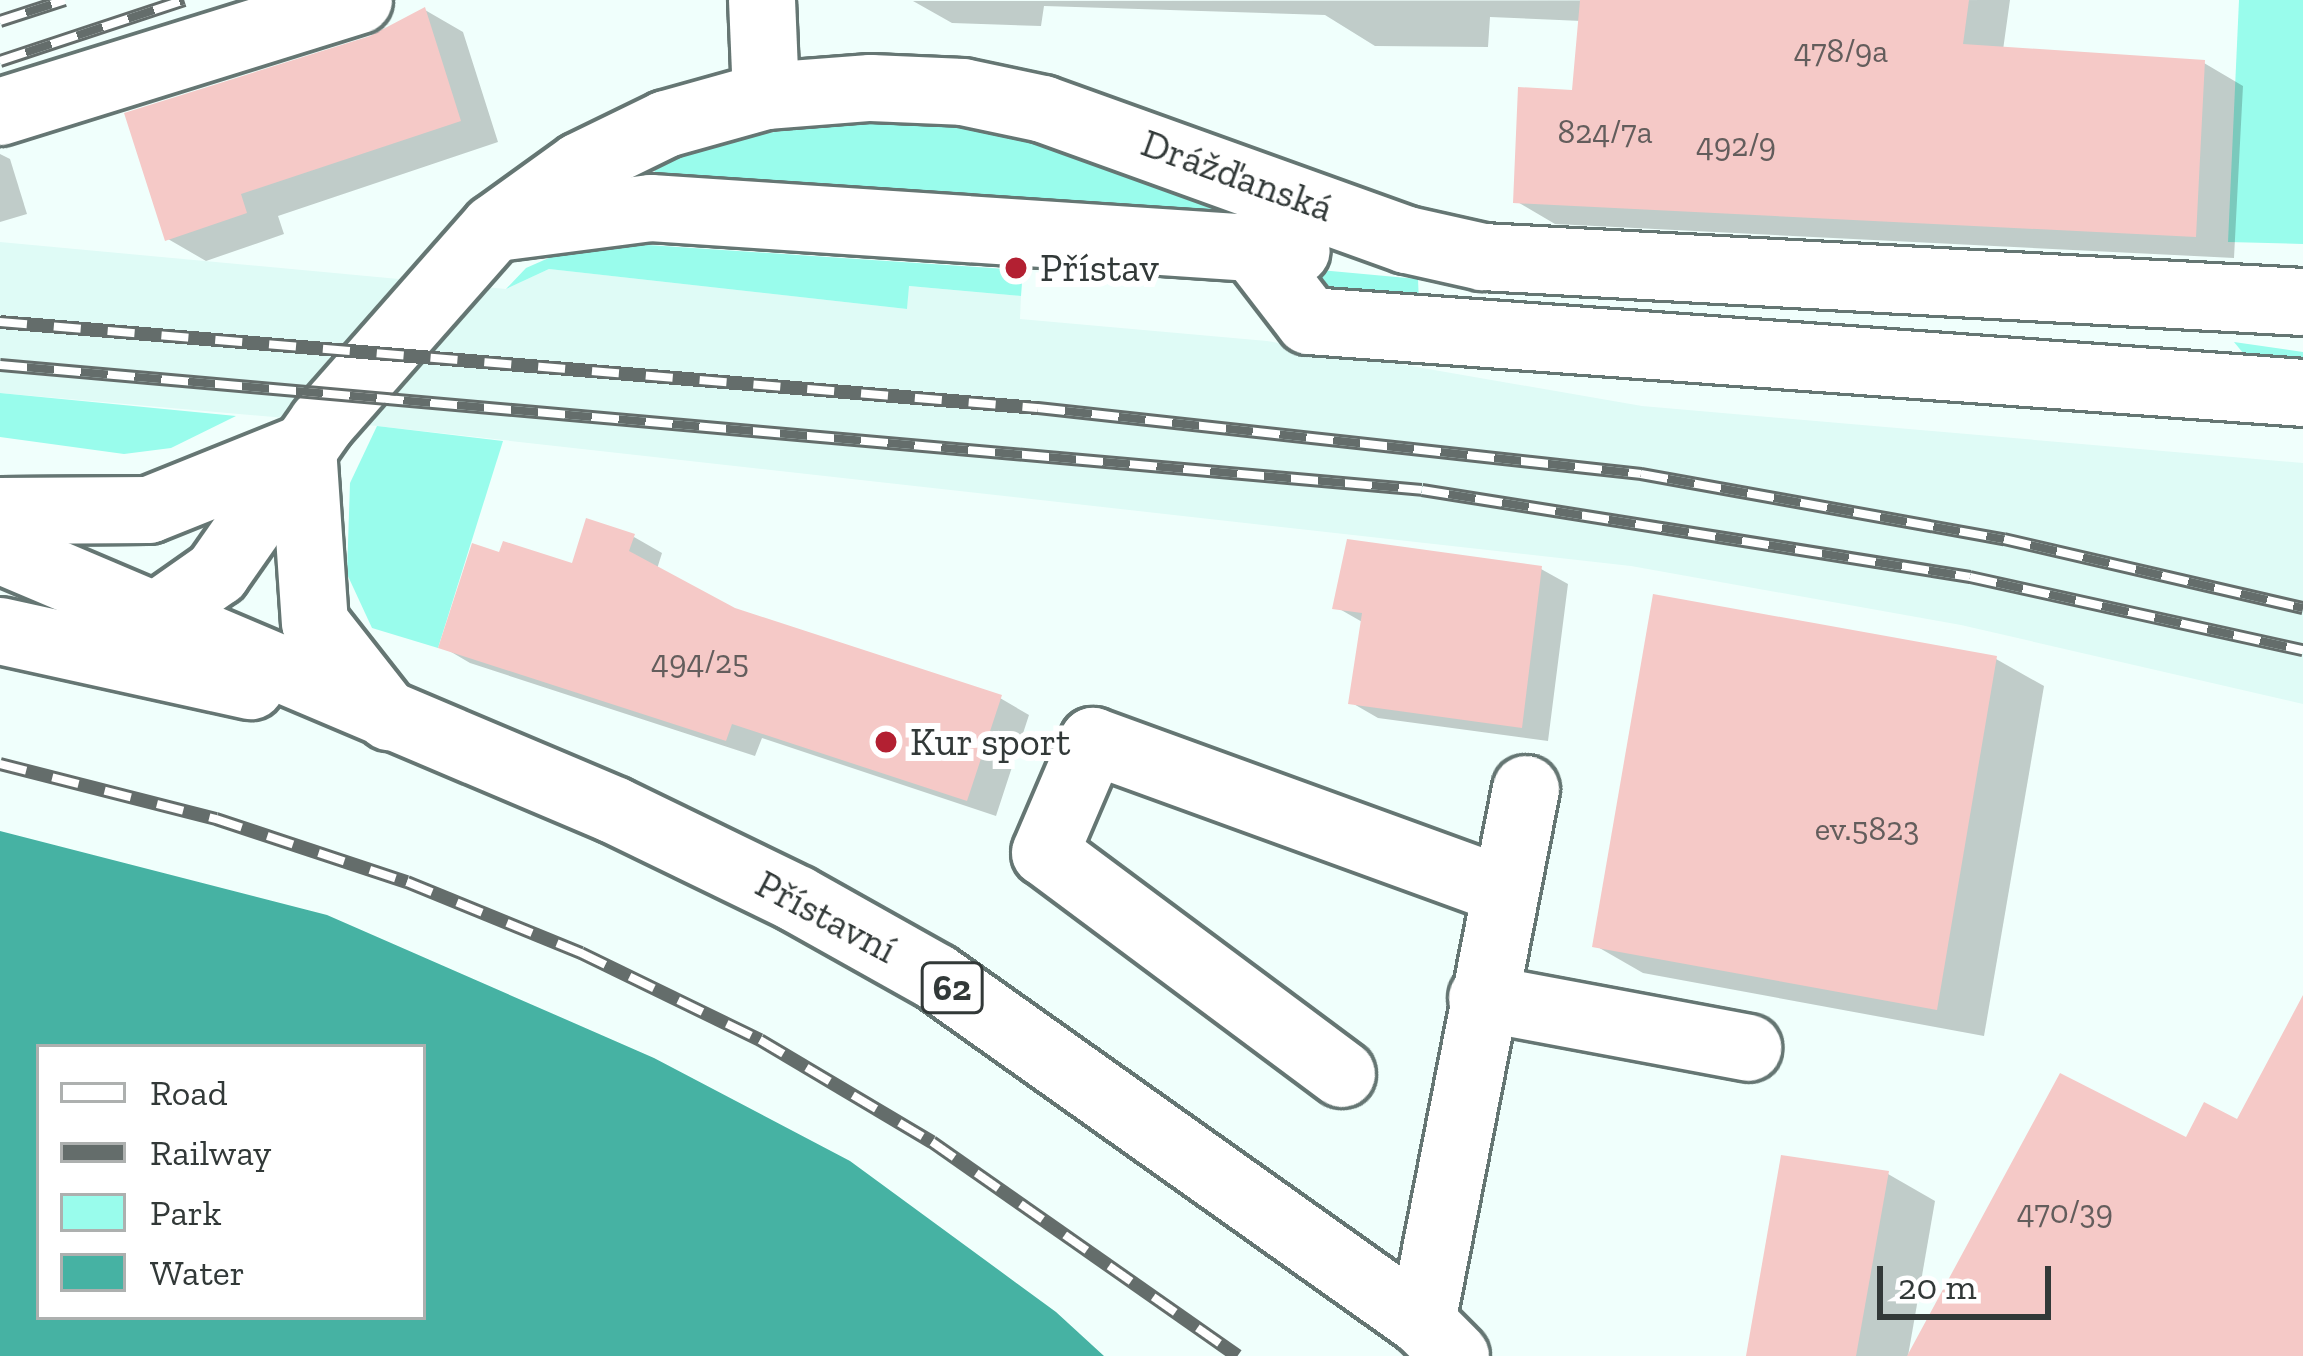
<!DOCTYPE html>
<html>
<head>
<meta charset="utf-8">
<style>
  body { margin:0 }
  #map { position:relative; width:2303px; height:1356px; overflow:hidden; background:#f0fffc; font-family:"Zilla Slab",serif }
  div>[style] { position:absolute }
  .built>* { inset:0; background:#dffbf6 }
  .green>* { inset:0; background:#99fcec }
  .water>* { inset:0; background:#46b2a3 }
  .shadow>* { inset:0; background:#0003 }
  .building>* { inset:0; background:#f5c9c7 }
  .roads { filter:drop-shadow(3px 0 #657673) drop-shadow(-3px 0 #657673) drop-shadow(0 3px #657673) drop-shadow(0 -3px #657673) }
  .minor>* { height:66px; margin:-33px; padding:0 33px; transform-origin:33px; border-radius:33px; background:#fff }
  .major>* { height:66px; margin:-33px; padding:0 33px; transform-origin:33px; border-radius:33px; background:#fff }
  .rail>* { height:14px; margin-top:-7px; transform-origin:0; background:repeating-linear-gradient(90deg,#fff 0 27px,#646d6b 0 54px); box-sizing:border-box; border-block:3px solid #646d6b }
  .dots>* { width:33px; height:33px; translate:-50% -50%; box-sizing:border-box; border:6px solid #fff; border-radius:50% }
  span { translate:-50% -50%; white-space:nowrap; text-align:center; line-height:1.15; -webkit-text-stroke:12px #fff; paint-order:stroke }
  .number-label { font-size:33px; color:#635d5c }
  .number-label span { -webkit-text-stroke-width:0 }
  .shield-label span { padding:3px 9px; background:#fff; border:3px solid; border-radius:9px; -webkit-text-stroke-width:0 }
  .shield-label { font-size:36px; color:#323938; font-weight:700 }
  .street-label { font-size:39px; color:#323938 }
  .poi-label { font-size:39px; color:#323938 }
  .left { translate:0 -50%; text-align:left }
  .legend { position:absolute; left:36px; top:1044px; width:390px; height:276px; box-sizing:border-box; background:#fff; border:3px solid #adb0af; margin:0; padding:15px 21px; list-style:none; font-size:36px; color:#323938 }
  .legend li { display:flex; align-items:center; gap:24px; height:60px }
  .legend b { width:60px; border:3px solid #adb0af }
  .scale { position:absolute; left:1877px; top:1266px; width:174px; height:54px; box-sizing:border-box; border:6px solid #323938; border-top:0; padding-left:15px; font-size:36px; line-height:42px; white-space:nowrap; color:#323938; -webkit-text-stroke:9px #fff; paint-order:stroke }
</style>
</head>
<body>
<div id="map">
  <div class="built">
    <div style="clip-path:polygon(0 242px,506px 289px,549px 269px,907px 309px,908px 286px,1021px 296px,1020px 319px,1267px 341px,1642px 406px,2303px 463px,2303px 704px,1961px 625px,1631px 566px,377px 426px,0 393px)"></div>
  </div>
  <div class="green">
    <div style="clip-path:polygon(2239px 0,2303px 0,2303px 244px,2228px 242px)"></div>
    <div style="clip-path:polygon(854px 121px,963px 126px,1051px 145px,1273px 226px,653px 177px,657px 163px,752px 135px)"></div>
    <div style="clip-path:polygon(648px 245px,1023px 270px,1021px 296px,909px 286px,907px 309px,549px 269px,506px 289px,526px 268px,560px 253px)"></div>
    <div style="clip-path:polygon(1320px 270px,1418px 279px,1419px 303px,1308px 292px)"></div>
    <div style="clip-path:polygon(2234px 342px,2303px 352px,2303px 363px,2248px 359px)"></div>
    <div style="clip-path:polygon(0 393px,236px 416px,171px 448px,124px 454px,0 437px)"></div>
    <div style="clip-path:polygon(377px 426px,503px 441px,438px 648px,372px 628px,347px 574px,350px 483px)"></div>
  </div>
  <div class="water">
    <div style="clip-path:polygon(evenodd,0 831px,327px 915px,654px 1058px,850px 1161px,1056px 1312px,1104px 1356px,0 1356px,0 831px,39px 1047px,423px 1047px,423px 1317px,39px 1317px,39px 1047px)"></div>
  </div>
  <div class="shadow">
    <div style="clip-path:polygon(2010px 0,2003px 50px,2204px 63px,2243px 86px,2234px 258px,1555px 224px,1516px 201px,1575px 94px,1582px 21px,1490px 17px,1488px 47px,1375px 46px,1325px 15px,1044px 6px,1041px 26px,952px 23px,913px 1px)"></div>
    <div style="clip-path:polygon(425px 10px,463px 32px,498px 142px,278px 216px,284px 234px,206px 261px,168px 239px,371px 39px)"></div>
    <div style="clip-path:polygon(0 154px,10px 159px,27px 214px,0 222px)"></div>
    <div style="clip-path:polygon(634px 537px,662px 553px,657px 569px,734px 610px,1000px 698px,1029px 715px,996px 816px,762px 738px,755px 756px,470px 663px,441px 646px)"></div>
    <div style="clip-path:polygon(1541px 569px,1568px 584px,1548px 741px,1378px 718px,1352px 703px,1364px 623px,1336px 607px)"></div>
    <div style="clip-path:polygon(1996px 659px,2044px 686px,1984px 1036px,1643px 973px,1596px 946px)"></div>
    <div style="clip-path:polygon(1888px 1174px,1935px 1201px,1908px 1356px,1749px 1356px)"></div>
  </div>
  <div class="building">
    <div style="clip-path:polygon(1580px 0,1969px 0,1963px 44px,2205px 60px,2196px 237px,1513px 203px,1518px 87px,1572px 90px)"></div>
    <div style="clip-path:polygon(425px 7px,461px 121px,241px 194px,247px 213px,165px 241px,124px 113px,370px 36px)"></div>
    <div style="clip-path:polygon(586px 518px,635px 534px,629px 551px,735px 608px,1002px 695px,967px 801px,732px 724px,726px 741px,438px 648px,472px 543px,499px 552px,503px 541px,572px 563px)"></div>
    <div style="clip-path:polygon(1347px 539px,1542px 566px,1522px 728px,1348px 704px,1362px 613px,1332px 609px)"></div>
    <div style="clip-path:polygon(1653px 594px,1997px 656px,1937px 1010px,1592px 947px)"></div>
    <div style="clip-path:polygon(2303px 995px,2303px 1356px,1907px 1356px,2060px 1073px,2186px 1137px,2204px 1102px,2237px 1119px)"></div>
    <div style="clip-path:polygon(1781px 1155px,1889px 1171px,1856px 1356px,1746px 1356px)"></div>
  </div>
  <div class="roads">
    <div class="minor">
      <div style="left:762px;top:0;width:96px;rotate:87.6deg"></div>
      <div style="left:0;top:112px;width:376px;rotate:-17.3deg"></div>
      <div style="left:497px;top:228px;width:155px;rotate:-7.4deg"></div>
      <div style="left:651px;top:208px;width:647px;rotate:3.81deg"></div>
      <div style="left:1255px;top:251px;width:88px;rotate:52.4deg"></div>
      <div style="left:1309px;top:321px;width:997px;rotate:4.14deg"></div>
      <div style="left:303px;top:448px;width:175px;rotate:86.1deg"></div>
      <div style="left:315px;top:623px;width:120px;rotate:51.8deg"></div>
      <div style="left:0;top:511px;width:149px;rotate:-0.4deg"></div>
      <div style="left:149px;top:510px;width:166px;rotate:-21.9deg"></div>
      <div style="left:104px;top:625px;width:57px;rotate:-12.1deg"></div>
      <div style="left:160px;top:613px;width:70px;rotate:-35.1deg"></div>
      <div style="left:217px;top:573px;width:183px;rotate:-55deg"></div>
      <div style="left:322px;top:423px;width:260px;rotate:-48.6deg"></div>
      <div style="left:494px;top:228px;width:106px;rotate:-35.8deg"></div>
      <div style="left:580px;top:166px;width:96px;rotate:-26deg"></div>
      <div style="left:666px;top:124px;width:104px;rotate:-15.6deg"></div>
      <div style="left:766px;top:96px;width:105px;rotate:-4.4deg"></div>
      <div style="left:871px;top:88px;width:92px;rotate:2.5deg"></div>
      <div style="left:963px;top:92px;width:82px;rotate:12deg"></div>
      <div style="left:1043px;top:109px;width:387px;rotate:19.8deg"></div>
      <div style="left:1407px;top:240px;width:78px;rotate:12.6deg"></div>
      <div style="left:1483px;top:257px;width:821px;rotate:3.14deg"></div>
      <div style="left:1482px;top:998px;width:271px;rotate:10.6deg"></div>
      <div style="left:1342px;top:1074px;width:370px;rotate:-143.3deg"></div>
      <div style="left:1045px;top:853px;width:122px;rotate:-66.8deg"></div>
      <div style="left:1093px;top:741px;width:435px;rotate:20deg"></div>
      <div style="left:1422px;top:1322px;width:543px;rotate:-78.96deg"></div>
    </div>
    <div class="major">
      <div style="left:0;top:550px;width:667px;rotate:22.95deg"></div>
      <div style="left:614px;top:810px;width:203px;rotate:25.9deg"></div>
      <div style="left:797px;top:899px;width:159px;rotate:29.3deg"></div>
      <div style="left:936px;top:977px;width:596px;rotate:35.37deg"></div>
      <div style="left:1422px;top:1322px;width:48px;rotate:45deg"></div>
      <div style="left:0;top:631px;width:257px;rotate:12.4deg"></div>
    </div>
  </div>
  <div class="rail">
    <div style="left:0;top:21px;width:68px;rotate:-17.9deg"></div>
    <div style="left:0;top:61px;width:194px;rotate:-18.3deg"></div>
    <div style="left:0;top:322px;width:1042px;rotate:4.74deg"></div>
    <div style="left:1038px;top:408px;width:607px;rotate:6.25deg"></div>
    <div style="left:1641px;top:474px;width:369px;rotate:10.2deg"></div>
    <div style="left:2004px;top:539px;width:307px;rotate:13deg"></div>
    <div style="left:0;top:365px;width:1427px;rotate:5.02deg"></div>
    <div style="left:1422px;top:490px;width:555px;rotate:9.02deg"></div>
    <div style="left:1970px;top:577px;width:341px;rotate:12.4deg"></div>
    <div style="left:0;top:764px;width:223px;rotate:14.3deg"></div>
    <div style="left:216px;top:819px;width:201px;rotate:18.3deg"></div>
    <div style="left:407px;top:882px;width:188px;rotate:22.2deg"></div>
    <div style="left:581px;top:953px;width:199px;rotate:25.9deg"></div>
    <div style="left:760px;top:1040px;width:200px;rotate:30.7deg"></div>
    <div style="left:932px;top:1142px;width:373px;rotate:35deg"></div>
  </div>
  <div class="dots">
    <div style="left:1016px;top:268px;background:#b32032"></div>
    <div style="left:886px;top:742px;background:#b32032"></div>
  </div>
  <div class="number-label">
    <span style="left:1841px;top:51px">478/9a</span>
    <span style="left:1605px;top:132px">824/7a</span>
    <span style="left:1736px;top:145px">492/9</span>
    <span style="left:700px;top:662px">494/25</span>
    <span style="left:1867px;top:829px">ev.5823</span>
    <span style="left:2065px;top:1212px">470/39</span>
  </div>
  <div class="shield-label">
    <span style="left:952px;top:988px">62</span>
  </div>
  <div class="street-label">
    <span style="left:1237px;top:176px;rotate:20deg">Drážďanská</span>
    <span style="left:826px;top:917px;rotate:28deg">Přístavní</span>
  </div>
  <div class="poi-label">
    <span class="left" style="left:1040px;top:268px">Přístav</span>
    <span class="left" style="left:910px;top:742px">Kur sport</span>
  </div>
  <ul class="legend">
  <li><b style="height:15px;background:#fff"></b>Road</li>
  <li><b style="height:15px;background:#646d6b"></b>Railway</li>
  <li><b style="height:33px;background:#99fcec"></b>Park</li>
  <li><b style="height:33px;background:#46b2a3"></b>Water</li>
  </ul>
  <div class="scale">20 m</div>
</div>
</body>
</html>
